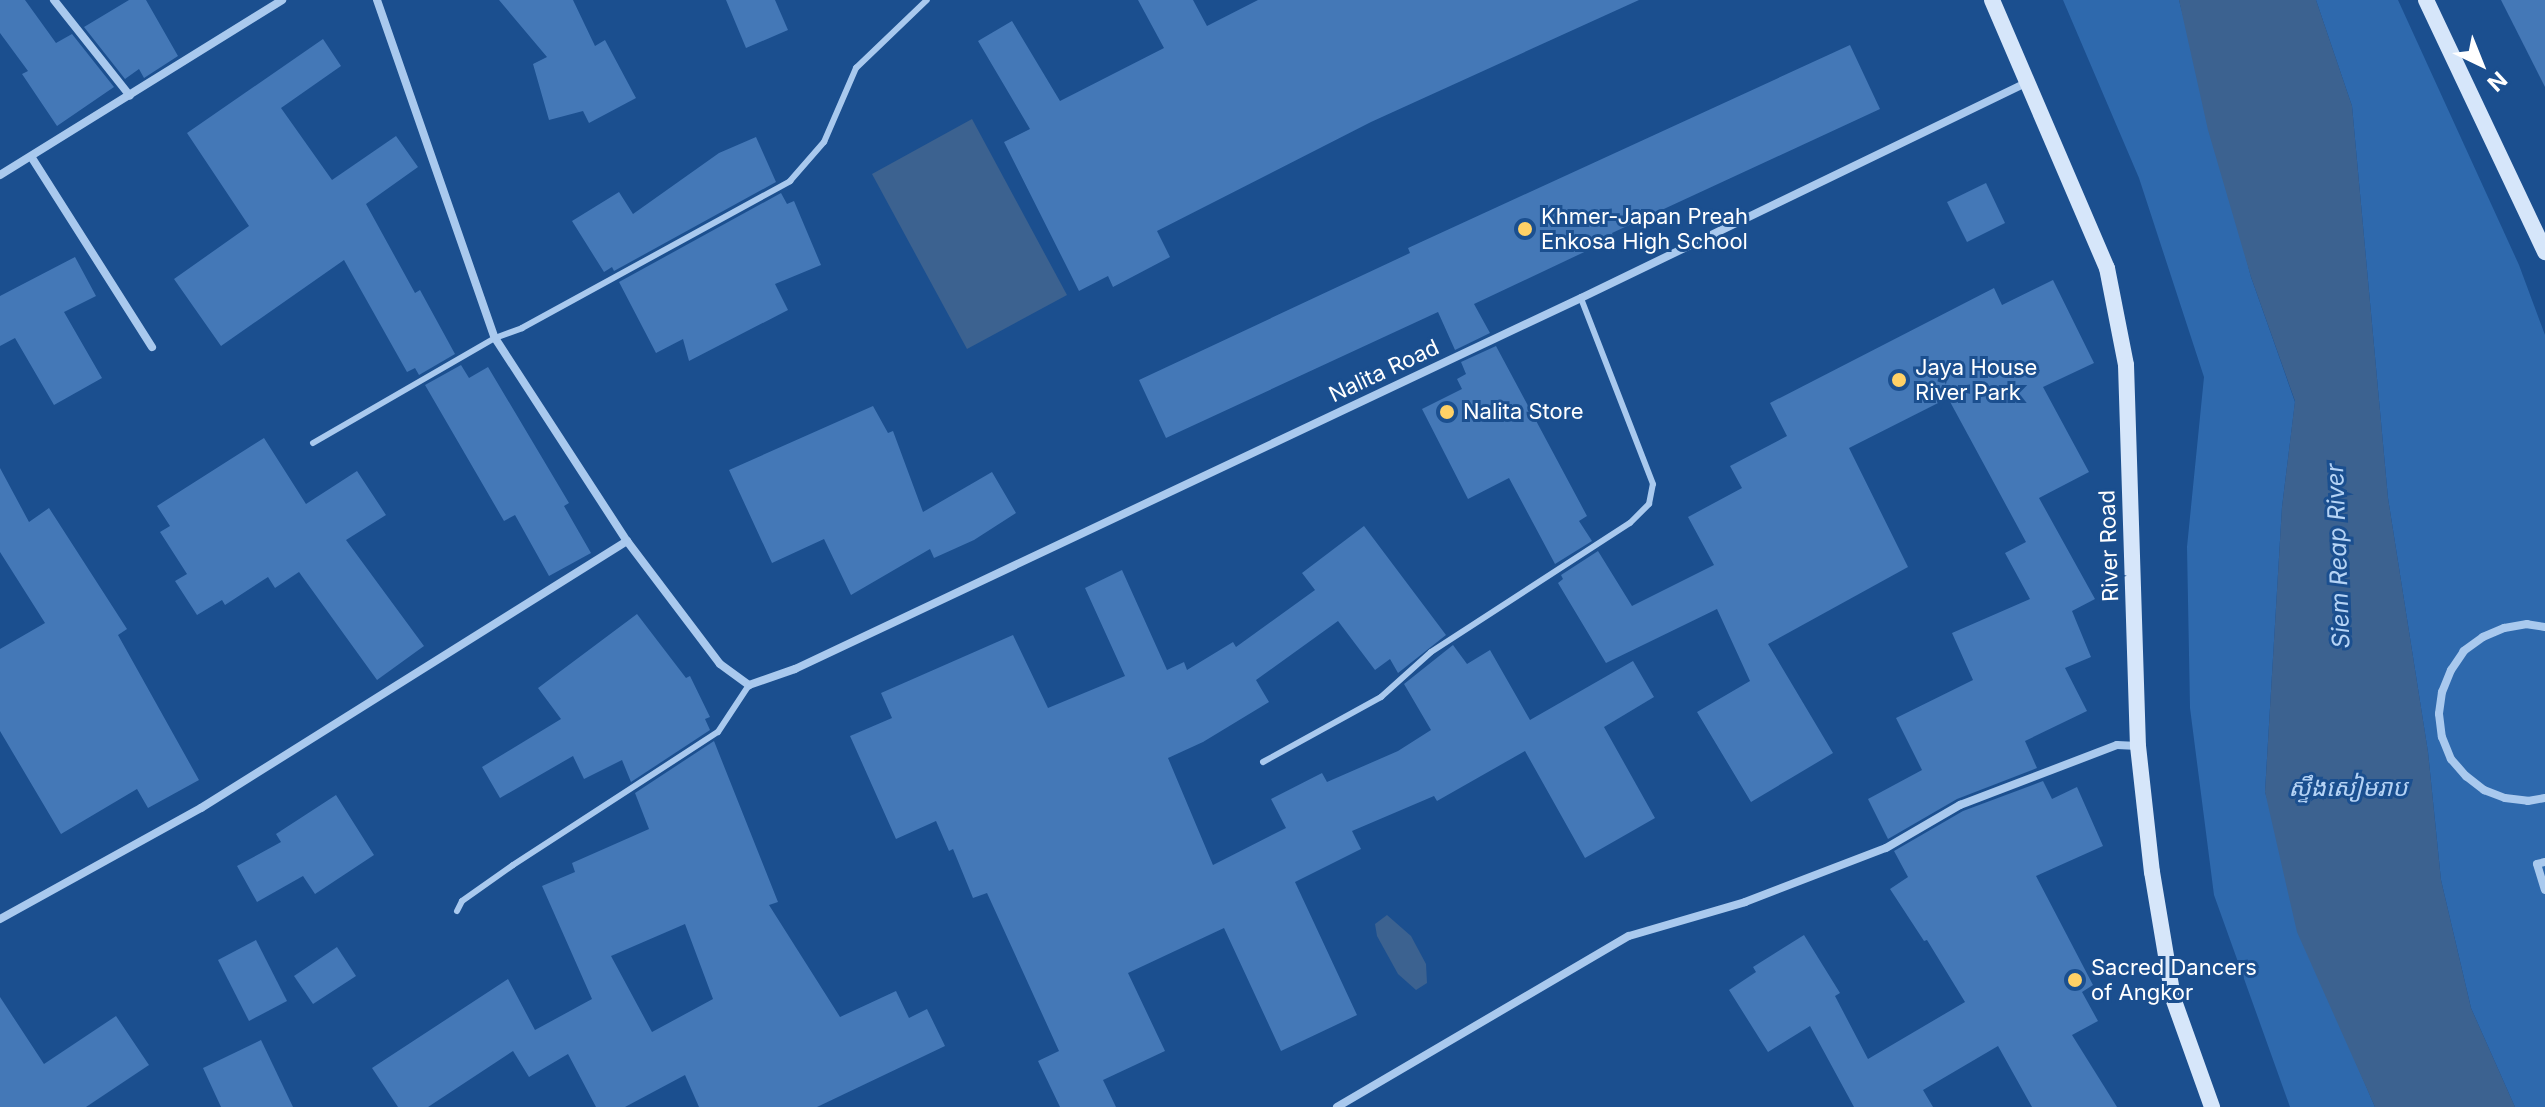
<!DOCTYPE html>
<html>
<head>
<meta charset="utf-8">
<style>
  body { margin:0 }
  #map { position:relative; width:2545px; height:1107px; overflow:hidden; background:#1b4f8f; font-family:Inter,"Noto Sans Khmer",sans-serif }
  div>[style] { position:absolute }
  .green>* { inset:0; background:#2e69ad }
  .water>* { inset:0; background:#3c6290 }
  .building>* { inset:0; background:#4478b7 }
  .lane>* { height:6px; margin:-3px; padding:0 3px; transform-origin:3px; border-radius:3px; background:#a9c9ee }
  .street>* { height:8px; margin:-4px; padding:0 4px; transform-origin:4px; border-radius:4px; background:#a9c9ee }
  .secondary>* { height:16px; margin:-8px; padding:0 8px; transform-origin:8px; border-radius:8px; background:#d6e6fa }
  .dots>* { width:22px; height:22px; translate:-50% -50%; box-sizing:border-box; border:4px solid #1b4f8f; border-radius:50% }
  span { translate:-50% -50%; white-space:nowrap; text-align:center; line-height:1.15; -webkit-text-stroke:6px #1b4f8f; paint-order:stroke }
  .poi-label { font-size:22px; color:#fff }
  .left { translate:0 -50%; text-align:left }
  .street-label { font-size:22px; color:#fff }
  .water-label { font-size:24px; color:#b5d3f5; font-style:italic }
  .north { position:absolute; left:2441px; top:24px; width:80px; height:80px; -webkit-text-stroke:6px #1b4f8f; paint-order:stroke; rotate:137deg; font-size:22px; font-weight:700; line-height:32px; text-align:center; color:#fff }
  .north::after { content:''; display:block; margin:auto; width:28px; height:36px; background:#fff; clip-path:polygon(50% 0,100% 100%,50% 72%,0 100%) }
</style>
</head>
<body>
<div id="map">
  <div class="green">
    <div style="clip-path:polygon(2063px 0,2179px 0,2251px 277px,2295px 402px,2282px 507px,2265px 792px,2348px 1044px,2375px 1107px,2290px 1107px,2214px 895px,2190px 708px,2187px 547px,2204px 377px,2139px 178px)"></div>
    <div style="clip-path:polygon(2316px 0,2398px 0,2519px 265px,2545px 335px,2545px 1107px,2515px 1107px,2471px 1008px,2441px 880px,2428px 752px,2388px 498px,2352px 106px)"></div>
  </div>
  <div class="water">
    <div style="clip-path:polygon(2179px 0,2316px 0,2352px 106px,2388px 498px,2428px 752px,2441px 880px,2471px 1008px,2515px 1107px,2375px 1107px,2297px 932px,2265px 792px,2282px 507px,2295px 401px,2251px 277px,2208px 130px)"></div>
    <div style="clip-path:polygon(972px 119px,1067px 295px,967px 349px,872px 174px)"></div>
    <div style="clip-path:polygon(1387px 915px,1411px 936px,1426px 964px,1427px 983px,1416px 990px,1398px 974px,1377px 936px,1375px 924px)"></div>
  </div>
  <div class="building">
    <div style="clip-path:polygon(0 0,25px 0,56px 43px,72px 34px,114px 87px,57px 126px,22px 74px,28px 71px,0 33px)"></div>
    <div style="clip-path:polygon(129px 0,146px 0,178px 56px,144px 78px,139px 69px,125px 79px,84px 27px)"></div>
    <div style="clip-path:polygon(499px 0,573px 0,595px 46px,605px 40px,636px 98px,589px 123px,583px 111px,549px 120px,533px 64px,547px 57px)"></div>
    <div style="clip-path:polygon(726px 0,775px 0,788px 30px,746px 48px)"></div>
    <div style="clip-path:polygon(1138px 0,1193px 0,1207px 26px,1258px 0,1639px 0,1371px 122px,1157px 231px,1170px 257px,1113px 287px,1108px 276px,1079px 291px,1004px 142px,1030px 129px,978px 41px,1012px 21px,1060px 101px,1164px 48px)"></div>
    <div style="clip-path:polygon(2501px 0,2545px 0,2545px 87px)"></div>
    <div style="clip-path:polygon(323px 39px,341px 66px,281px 108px,332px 180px,396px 136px,418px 167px,366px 204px,415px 293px,420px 290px,455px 354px,419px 375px,415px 368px,407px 372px,344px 260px,221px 346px,174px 279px,249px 226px,187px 133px)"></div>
    <div style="clip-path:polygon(1850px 45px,1880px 109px,1612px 233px,1614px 238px,1474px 304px,1490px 333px,1455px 350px,1438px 312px,1166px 438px,1139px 380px,1410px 253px,1408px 248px)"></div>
    <div style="clip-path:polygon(756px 137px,776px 182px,614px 271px,612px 267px,604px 272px,572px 221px,619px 192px,633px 214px,719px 153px)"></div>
    <div style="clip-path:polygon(1986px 183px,2005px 223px,1967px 242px,1947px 202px)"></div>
    <div style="clip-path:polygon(781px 193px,787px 204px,794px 201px,821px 265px,775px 284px,788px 310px,689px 361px,683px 339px,656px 353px,619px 282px)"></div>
    <div style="clip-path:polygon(75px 257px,96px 296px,64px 312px,102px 378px,54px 405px,15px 338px,0 346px,0 296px)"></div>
    <div style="clip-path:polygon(2053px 280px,2094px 363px,2043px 387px,2089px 472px,2039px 498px,2095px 599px,2072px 611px,2091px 657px,2065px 668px,2087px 711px,2025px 741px,2037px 768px,1957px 799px,1888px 839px,1868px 799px,1922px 770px,1896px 718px,1973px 680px,1952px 633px,2030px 599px,2005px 553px,2026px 542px,1948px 398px,1849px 448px,1908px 567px,1768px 644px,1833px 753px,1751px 802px,1697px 712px,1750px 681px,1717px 609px,1606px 663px,1558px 583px,1563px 579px,1561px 575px,1598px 551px,1632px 606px,1714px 565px,1688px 517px,1742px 488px,1730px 466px,1787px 436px,1770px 403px,1994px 288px,2002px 305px)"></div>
    <div style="clip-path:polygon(1496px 346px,1587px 516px,1579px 521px,1592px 541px,1555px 564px,1509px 478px,1468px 499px,1422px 409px,1462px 389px,1457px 379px,1466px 374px,1461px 362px)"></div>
    <div style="clip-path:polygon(461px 365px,469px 378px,488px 367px,569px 503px,564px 506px,591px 553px,549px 576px,515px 515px,504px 521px,425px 385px)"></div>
    <div style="clip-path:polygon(873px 406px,888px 433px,893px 431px,923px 512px,992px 472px,1016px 513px,974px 540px,934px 558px,930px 549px,851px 595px,824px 539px,772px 563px,729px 470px)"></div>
    <div style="clip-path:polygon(264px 438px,306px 504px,357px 471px,386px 515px,346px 540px,424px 646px,377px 680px,299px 572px,275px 588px,268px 577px,225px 605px,222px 600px,197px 615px,175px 581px,187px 574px,160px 532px,170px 526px,157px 506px)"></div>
    <div style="clip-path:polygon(0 468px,29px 522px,49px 508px,127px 629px,118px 635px,199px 780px,148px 808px,137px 789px,61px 834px,0 731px,0 649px,45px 623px,0 552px)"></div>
    <div style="clip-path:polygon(1364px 526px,1446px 635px,1398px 673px,1390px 659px,1375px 670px,1338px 621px,1256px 680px,1269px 702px,1203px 742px,1168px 758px,1213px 865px,1286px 828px,1271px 799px,1322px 773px,1327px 782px,1398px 751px,1431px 730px,1404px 684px,1453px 645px,1467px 664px,1490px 650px,1530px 720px,1633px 661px,1654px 697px,1604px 727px,1655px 818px,1585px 858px,1525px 751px,1437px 801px,1434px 796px,1352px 831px,1361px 849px,1295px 882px,1357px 1015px,1281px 1051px,1224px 928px,1128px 973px,1165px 1051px,1103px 1080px,1116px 1107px,1060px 1107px,1038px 1061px,1059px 1051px,987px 893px,973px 898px,953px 849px,949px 851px,936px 821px,896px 839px,850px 736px,892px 718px,881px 693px,1013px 635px,1048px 708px,1125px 676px,1085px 588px,1122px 570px,1167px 670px,1184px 662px,1187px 670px,1233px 642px,1236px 647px,1315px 590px,1302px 573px)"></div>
    <div style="clip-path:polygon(637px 614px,686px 678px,690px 676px,710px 717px,705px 719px,710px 730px,631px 782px,622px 760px,584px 779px,573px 756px,500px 798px,482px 767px,561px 719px,538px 688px)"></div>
    <div style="clip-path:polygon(evenodd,714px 741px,778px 902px,769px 905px,840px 1017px,896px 991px,909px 1018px,927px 1009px,945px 1046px,817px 1107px,699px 1107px,685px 1075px,625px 1107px,596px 1107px,568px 1054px,529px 1077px,513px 1051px,428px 1107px,398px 1107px,372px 1068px,508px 979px,535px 1030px,592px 999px,542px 886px,575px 872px,572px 863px,649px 829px,635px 793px,714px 741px,685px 924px,713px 999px,652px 1032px,611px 956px,685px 924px)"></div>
    <div style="clip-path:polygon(2043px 781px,2052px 799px,2077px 787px,2103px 846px,2036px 876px,2093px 985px,2082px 992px,2098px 1021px,2072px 1035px,2117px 1107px,2032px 1107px,1998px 1046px,1923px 1090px,1933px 1107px,1854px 1107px,1810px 1026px,1768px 1052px,1729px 990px,1756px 972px,1753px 967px,1804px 935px,1840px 993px,1835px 996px,1868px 1059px,1965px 1002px,1927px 940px,1924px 941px,1890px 889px,1908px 877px,1894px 851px,1963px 811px)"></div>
    <div style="clip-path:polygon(336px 795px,374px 855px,315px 894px,303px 876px,257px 902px,237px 866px,281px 842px,276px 834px)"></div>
    <div style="clip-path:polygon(256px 940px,287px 1001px,249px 1021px,218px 960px)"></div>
    <div style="clip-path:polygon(337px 947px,356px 976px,313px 1004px,294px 976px)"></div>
    <div style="clip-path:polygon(0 997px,44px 1064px,116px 1016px,149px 1065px,86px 1107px,0 1107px)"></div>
    <div style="clip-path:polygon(261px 1040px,293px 1107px,221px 1107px,203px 1068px)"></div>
  </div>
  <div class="lane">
    <div style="left:313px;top:443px;width:210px;rotate:-30deg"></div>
    <div style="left:495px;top:338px;width:29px;rotate:-20deg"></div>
    <div style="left:522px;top:328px;width:306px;rotate:-28.7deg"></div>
    <div style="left:790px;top:181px;width:52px;rotate:-48.9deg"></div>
    <div style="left:824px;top:142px;width:81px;rotate:-66.6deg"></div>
    <div style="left:856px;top:68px;width:98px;rotate:-43.8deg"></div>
    <div style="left:1263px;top:762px;width:135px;rotate:-28.8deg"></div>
    <div style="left:1381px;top:697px;width:67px;rotate:-42deg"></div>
    <div style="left:1431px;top:652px;width:237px;rotate:-33deg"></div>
    <div style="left:1630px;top:523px;width:27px;rotate:-45deg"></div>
    <div style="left:1649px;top:504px;width:20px;rotate:-79deg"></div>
    <div style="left:1653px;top:484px;width:199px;rotate:-111.2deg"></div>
    <div style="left:457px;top:911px;width:11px;rotate:-63deg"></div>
    <div style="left:462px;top:901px;width:62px;rotate:-35.2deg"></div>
    <div style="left:513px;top:865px;width:244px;rotate:-33deg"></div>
    <div style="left:718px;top:732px;width:56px;rotate:-56.6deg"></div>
  </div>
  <div class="street">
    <div style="left:54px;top:0;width:122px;rotate:51.6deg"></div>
    <div style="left:377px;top:0;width:358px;rotate:70.8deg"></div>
    <div style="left:495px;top:338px;width:242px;rotate:57deg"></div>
    <div style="left:627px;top:541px;width:154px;rotate:52.9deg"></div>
    <div style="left:720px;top:664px;width:36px;rotate:36deg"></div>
    <div style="left:749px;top:685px;width:49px;rotate:-19.2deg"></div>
    <div style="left:795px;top:669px;width:869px;rotate:-25.27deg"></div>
    <div style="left:1581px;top:298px;width:498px;rotate:-25.8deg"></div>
    <div style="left:32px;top:158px;width:224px;rotate:57.6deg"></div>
    <div style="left:0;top:175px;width:332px;rotate:-31.8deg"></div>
    <div style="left:2545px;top:627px;width:18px;rotate:-171deg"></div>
    <div style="left:2527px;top:624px;width:23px;rotate:170deg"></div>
    <div style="left:2504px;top:628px;width:23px;rotate:157deg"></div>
    <div style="left:2483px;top:637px;width:24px;rotate:144deg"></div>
    <div style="left:2464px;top:651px;width:23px;rotate:124deg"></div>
    <div style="left:2451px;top:670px;width:24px;rotate:112deg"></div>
    <div style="left:2442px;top:692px;width:22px;rotate:98deg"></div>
    <div style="left:2439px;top:714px;width:23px;rotate:83deg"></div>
    <div style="left:2442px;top:737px;width:24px;rotate:68deg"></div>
    <div style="left:2451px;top:759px;width:23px;rotate:49deg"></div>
    <div style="left:2466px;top:776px;width:23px;rotate:38deg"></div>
    <div style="left:2484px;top:790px;width:22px;rotate:21deg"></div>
    <div style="left:2505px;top:798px;width:23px;rotate:7deg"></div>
    <div style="left:2528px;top:801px;width:17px;rotate:-10deg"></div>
    <div style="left:2545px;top:862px;width:8px;rotate:166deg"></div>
    <div style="left:2537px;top:864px;width:27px;rotate:73deg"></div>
    <div style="left:0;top:919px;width:230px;rotate:-28.9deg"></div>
    <div style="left:201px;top:808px;width:503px;rotate:-32.08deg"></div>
    <div style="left:1337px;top:1107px;width:338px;rotate:-30.4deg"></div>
    <div style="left:1629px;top:936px;width:121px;rotate:-16.3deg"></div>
    <div style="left:1745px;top:902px;width:151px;rotate:-21deg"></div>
    <div style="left:1886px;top:848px;width:86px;rotate:-30.2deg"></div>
    <div style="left:1960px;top:805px;width:168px;rotate:-20.9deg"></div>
    <div style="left:2117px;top:745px;width:21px;rotate:3deg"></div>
  </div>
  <div class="secondary">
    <div style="left:1992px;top:0;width:292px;rotate:66.8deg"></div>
    <div style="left:2107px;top:268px;width:99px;rotate:78.9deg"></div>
    <div style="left:2126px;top:365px;width:381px;rotate:88.2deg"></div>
    <div style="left:2138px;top:746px;width:127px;rotate:83.7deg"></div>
    <div style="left:2152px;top:872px;width:128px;rotate:80.5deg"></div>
    <div style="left:2173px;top:998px;width:116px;rotate:70.3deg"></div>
    <div style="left:2426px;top:0;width:279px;rotate:64.7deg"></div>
  </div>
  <div class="dots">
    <div style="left:1525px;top:229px;background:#ffd166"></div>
    <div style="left:1899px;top:380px;background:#ffd166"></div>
    <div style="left:1447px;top:412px;background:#ffd166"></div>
    <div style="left:2075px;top:980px;background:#ffd166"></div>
  </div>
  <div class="poi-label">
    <span class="left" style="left:1541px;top:229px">Khmer-Japan Preah<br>Enkosa High School</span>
    <span class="left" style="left:1915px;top:380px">Jaya House<br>River Park</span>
    <span class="left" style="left:1463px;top:412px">Nalita Store</span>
    <span class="left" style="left:2091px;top:980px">Sacred Dancers<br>of Angkor</span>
  </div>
  <div class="street-label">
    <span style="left:1384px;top:371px;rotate:-25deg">Nalita Road</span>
    <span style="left:2109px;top:546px;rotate:-92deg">River Road</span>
  </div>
  <div class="water-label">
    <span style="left:2338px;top:556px;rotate:-92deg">Siem Reap River</span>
    <span style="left:2348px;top:788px">ស្ទឹងសៀមរាប</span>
  </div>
  <div class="north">N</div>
</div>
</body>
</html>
